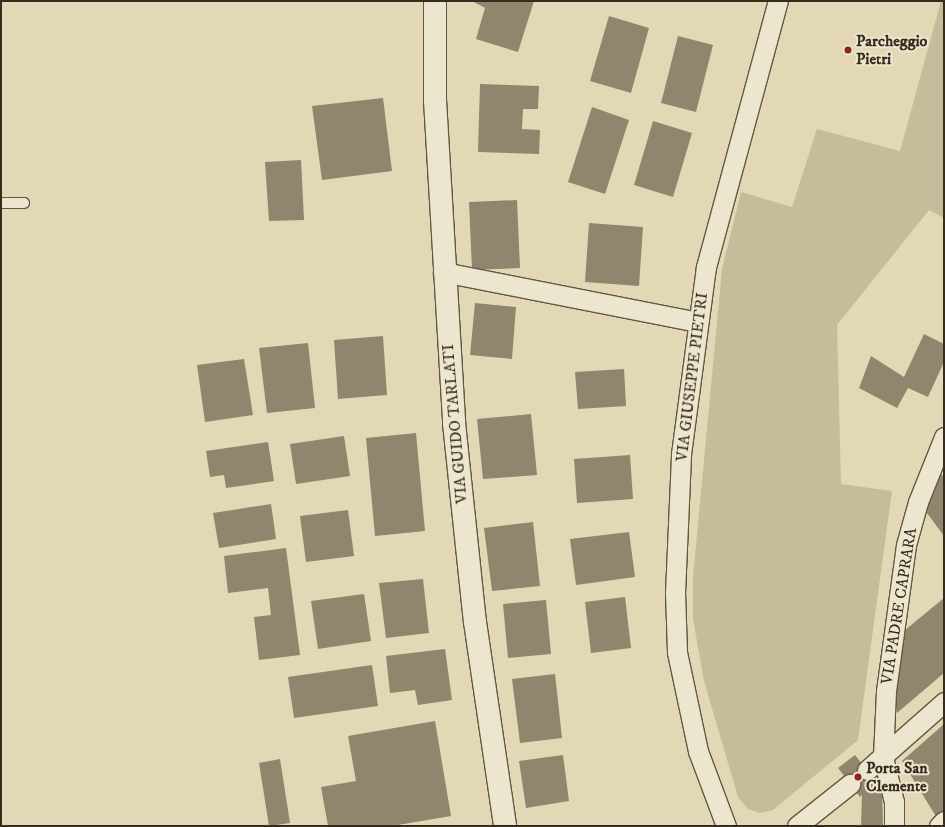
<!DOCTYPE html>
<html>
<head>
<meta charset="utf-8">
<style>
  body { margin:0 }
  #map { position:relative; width:945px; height:827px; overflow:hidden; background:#e3d8b5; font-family:"IM FELL DW Pica",serif }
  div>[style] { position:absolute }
  .green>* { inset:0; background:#c6bb9b }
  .building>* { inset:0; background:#90856d }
  .roads { filter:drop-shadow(1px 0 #615744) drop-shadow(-1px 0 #615744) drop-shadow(0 1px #615744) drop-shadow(0 -1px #615744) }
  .service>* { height:10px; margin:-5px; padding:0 5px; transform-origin:5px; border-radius:5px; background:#ede6cf }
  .minor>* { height:19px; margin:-9.5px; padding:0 9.5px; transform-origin:9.5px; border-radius:9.5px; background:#ede6cf }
  .secondary>* { height:22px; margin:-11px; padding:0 11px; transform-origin:11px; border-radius:11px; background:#ede6cf }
  .dots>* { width:11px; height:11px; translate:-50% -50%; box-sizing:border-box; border:2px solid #ede6cf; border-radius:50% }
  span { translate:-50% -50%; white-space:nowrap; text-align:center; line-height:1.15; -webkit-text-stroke:4px #ede6cf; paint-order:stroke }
  .poi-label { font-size:16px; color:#362c1e; font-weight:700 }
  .left { translate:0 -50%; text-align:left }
  .street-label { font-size:16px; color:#362c1e }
  .frame { position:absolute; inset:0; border:2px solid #362c1e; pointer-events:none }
</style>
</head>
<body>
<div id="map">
  <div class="green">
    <div style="clip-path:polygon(941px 1px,944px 1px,944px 218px,929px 210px,837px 325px,841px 484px,892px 491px,858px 740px,773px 810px,760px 813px,748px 809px,738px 797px,704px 681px,693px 619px,693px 577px,722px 269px,741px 192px,792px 207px,817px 129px,900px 151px)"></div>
  </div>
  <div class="building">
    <div style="clip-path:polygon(472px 1px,534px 1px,518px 52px,476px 39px,485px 8px)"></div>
    <div style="clip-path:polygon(609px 16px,649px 28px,631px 93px,590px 81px)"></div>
    <div style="clip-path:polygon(678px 36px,713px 45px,696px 112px,661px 103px)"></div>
    <div style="clip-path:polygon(480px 84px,539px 86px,538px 109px,523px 109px,522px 129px,540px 130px,539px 154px,478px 152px)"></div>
    <div style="clip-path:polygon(383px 98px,392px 171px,322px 180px,312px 106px)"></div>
    <div style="clip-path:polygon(592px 107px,629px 120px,605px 194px,568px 182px)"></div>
    <div style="clip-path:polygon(653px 121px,692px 133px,673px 197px,634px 185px)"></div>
    <div style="clip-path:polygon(301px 160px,304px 220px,269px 221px,265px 162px)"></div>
    <div style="clip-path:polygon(517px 200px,520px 268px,472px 270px,469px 202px)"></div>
    <div style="clip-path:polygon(589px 223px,643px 227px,639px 286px,585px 282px)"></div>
    <div style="clip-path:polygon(475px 303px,516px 307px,512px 359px,470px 355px)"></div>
    <div style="clip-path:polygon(924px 334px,944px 344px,944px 362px,928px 397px,908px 388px,897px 408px,859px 388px,871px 356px,904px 377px)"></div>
    <div style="clip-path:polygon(383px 336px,387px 395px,338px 399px,334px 340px)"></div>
    <div style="clip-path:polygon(308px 343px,315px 408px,267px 413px,259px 348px)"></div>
    <div style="clip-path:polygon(244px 359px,253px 415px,205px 422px,197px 365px)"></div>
    <div style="clip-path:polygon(624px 369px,626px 406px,578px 409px,575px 372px)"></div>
    <div style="clip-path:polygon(531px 414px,537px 475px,483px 479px,477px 419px)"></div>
    <div style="clip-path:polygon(416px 433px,425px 531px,375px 536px,366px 438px)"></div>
    <div style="clip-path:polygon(344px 436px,350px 476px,296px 484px,290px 444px)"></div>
    <div style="clip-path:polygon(268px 442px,274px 481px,226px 488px,224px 475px,210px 477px,206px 451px)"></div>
    <div style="clip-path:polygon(630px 455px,633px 499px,577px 503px,574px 459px)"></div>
    <div style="clip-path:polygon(941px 474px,944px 477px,944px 536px,924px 509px)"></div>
    <div style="clip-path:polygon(271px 504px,276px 539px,219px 548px,213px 513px)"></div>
    <div style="clip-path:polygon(348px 510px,354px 556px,306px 562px,300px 516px)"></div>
    <div style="clip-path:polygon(533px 522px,540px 586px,492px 591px,484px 528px)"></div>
    <div style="clip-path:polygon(629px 532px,635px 577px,576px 585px,570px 539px)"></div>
    <div style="clip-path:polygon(286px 548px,300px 655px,259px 660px,254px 617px,271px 615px,268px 588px,228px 593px,224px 556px)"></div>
    <div style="clip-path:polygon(423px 579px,429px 633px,386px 638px,379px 583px)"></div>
    <div style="clip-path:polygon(364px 594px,371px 641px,318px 649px,311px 601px)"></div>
    <div style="clip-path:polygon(625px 597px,631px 648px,591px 653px,585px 602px)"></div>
    <div style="clip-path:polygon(944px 598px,944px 673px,897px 713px,892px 687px,899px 635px)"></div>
    <div style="clip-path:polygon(546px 600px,551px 654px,508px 658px,503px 604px)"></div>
    <div style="clip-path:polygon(445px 649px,452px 700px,418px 705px,415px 690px,390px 693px,386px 656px)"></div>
    <div style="clip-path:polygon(372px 665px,378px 706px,294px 718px,288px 677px)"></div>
    <div style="clip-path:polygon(555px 674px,562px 738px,520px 743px,512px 679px)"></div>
    <div style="clip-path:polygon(435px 721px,451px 816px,392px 826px,328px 826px,321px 787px,356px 781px,348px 736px)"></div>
    <div style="clip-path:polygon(944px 724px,944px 810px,937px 818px,902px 761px)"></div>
    <div style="clip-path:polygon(563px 755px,569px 801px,526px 808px,519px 761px)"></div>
    <div style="clip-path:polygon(855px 755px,877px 783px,874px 786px,882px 787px,883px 826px,861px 826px,862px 795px,860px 797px,838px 768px)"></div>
    <div style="clip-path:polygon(280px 759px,290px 823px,269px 826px,259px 763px)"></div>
  </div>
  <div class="roads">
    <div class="service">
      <div style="left:1px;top:203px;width:23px"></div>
    </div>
    <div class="minor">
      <div style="left:443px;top:272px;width:260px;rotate:11.1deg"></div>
      <div style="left:867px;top:770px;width:103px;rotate:-41.4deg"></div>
      <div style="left:726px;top:826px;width:80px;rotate:-110.5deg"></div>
      <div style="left:698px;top:751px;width:101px;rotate:-102deg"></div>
      <div style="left:677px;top:652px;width:59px;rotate:-91.9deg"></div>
      <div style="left:675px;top:593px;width:139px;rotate:-87.5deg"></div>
      <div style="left:681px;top:454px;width:189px;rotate:-82.4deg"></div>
      <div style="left:706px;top:267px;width:276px;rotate:-74.9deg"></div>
      <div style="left:797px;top:826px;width:68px;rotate:-38.4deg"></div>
      <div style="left:894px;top:826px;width:24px;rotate:-90deg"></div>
      <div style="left:894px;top:802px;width:46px;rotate:-103.7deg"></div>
      <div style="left:883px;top:757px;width:66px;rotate:-87.4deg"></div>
      <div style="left:886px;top:691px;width:147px;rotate:-82.2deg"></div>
      <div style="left:906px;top:545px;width:45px;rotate:-74.4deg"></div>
      <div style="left:918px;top:502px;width:70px;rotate:-68.2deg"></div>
      <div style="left:939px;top:826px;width:7px;rotate:-45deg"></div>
    </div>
    <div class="secondary">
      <div style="left:435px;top:1px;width:99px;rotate:90deg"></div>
      <div style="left:435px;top:100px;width:324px;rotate:86.6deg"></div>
      <div style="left:454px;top:423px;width:200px;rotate:84deg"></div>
      <div style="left:475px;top:622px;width:206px;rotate:81.6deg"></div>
    </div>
  </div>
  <div class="dots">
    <div style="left:848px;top:50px;background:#8f2418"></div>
    <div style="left:858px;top:777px;background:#8f2418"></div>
  </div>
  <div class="poi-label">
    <span class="left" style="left:856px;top:50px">Parcheggio<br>Pietri</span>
    <span class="left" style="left:866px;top:777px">Porta San<br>Clemente</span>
  </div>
  <div class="street-label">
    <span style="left:692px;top:377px;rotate:-83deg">VIA GIUSEPPE PIETRI</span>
    <span style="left:455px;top:424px;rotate:-95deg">VIA GUIDO TARLATI</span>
    <span style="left:899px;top:606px;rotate:-81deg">VIA PADRE CAPRARA</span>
  </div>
  <div class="frame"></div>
</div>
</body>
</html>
